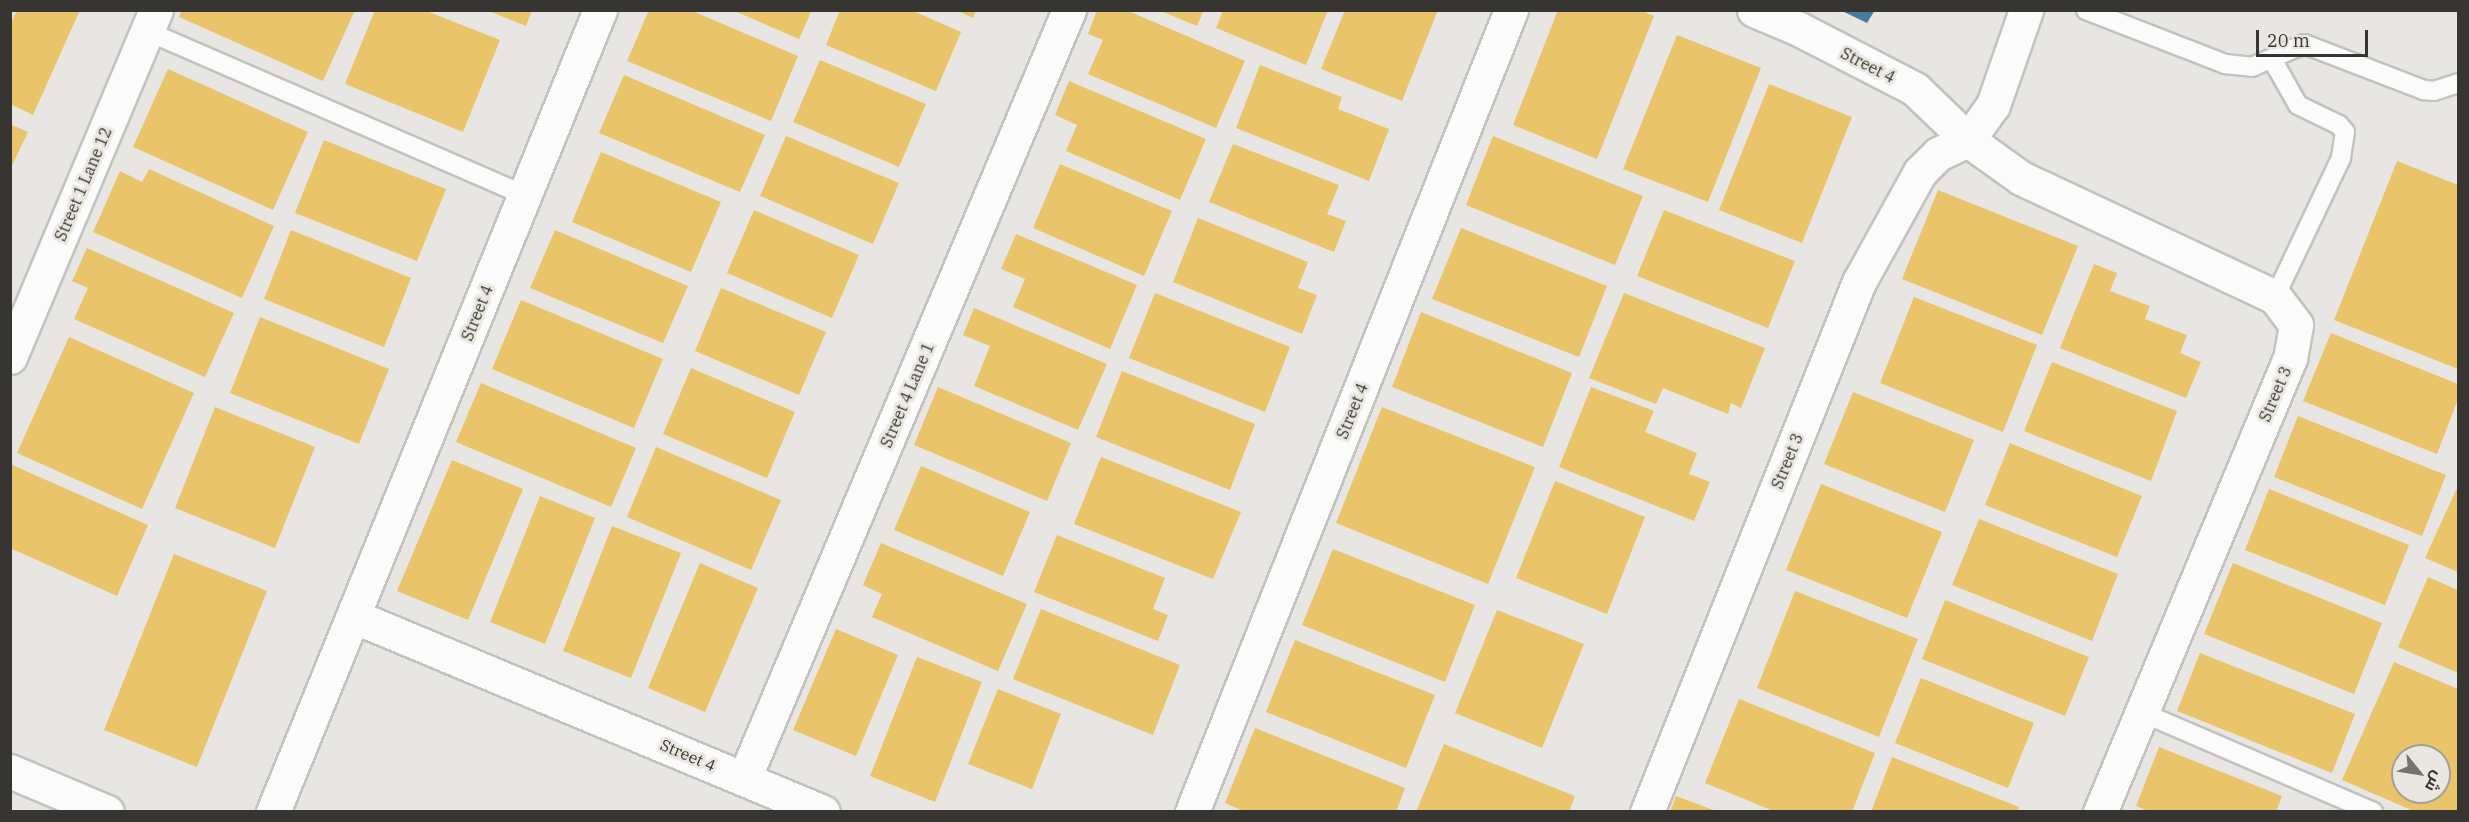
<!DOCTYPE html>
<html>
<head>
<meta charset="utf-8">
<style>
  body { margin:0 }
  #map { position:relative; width:2469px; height:822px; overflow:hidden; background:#e8e6e2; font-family:"IBM Plex Serif",Cairo,serif }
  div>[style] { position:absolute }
  .homes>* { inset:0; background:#e9c46a }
  .public>* { inset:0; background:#457b9d }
  .roads { filter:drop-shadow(2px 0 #c4c2bf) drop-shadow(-2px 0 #c4c2bf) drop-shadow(0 2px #c4c2bf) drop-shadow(0 -2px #c4c2bf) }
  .lane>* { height:18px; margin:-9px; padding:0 9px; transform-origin:9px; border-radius:9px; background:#fcfbfb }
  .street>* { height:33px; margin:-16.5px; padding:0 16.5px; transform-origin:16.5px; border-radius:16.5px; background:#fcfbfb }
  .secondary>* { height:33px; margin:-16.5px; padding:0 16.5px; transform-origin:16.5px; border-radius:16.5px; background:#fcfbfb }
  span { translate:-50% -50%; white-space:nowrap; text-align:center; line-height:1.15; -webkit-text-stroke:6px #eae7e0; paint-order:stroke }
  .street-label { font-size:16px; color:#363532 }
  .frame { position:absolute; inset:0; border:12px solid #363532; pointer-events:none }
  .north { position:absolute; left:2391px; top:744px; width:60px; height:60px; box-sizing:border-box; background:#eae7e0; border:2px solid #a2a09a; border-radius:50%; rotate:120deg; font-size:16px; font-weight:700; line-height:24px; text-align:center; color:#363532 }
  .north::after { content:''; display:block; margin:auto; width:21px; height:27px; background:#747370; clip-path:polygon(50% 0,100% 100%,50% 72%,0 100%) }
  .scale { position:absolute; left:2256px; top:30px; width:112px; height:27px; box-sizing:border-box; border:3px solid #363532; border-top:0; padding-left:8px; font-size:18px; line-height:21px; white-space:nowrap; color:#363532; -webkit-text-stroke:4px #eae7e0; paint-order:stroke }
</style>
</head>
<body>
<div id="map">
  <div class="homes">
    <div style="clip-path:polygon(17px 10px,80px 10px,33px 115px,10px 104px,10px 25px)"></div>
    <div style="clip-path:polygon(182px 10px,355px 10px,323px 81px,179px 17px)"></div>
    <div style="clip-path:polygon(375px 10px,424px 10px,500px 40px,463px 132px,345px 84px)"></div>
    <div style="clip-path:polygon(486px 10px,532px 10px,526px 26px)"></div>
    <div style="clip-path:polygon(649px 10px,690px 10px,798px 56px,771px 121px,627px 61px)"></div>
    <div style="clip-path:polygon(732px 10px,812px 10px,799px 39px)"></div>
    <div style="clip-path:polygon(840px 10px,911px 10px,961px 32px,936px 91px,826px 45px)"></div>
    <div style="clip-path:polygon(956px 10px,976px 10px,973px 18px)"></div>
    <div style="clip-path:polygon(1097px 10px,1126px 10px,1245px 61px,1216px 128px,1088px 74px,1103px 40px,1088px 34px)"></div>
    <div style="clip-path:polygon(1158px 10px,1204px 10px,1197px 26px)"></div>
    <div style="clip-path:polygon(1223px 10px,1328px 10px,1306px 65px,1216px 28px)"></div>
    <div style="clip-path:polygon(1345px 10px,1438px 10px,1402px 101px,1321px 69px)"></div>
    <div style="clip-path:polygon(1558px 10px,1639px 10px,1654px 16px,1597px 159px,1513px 125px)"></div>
    <div style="clip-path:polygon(1677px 35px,1761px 68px,1708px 202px,1623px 169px)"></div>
    <div style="clip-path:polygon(820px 60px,926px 104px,899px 167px,793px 122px)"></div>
    <div style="clip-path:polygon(1260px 65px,1342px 97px,1338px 109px,1389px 129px,1369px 181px,1236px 128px)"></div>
    <div style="clip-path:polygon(168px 69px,308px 132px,273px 210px,133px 147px)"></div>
    <div style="clip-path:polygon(624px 75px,765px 135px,740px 192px,599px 133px)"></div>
    <div style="clip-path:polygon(1069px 81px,1206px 139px,1180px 200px,1066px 151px,1077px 125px,1055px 115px)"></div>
    <div style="clip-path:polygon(1769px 84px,1852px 117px,1802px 243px,1719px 210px)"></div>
    <div style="clip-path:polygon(10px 124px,28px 132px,10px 170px)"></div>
    <div style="clip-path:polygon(786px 136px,899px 183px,873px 244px,760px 196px)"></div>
    <div style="clip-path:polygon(1493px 136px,1643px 196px,1615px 265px,1466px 205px)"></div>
    <div style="clip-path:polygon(324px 140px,446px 189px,417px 261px,295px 213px)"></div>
    <div style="clip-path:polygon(1233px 144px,1339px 185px,1327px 214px,1346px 221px,1334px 252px,1209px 202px)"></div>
    <div style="clip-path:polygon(601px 152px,721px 202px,691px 272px,572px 222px)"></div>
    <div style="clip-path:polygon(2397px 161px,2458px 185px,2458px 369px,2334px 320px)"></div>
    <div style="clip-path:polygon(1060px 164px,1172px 211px,1144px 276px,1033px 228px)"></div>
    <div style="clip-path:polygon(149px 169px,274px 226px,242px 298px,93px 232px,120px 171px,142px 182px)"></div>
    <div style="clip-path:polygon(1938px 190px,2078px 246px,2042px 335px,1902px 279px)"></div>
    <div style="clip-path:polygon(754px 210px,859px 255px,832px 318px,727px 273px)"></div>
    <div style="clip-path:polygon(1664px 210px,1795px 261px,1768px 328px,1637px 276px)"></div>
    <div style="clip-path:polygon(1198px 218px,1308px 262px,1298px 288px,1317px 295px,1302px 334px,1173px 282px)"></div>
    <div style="clip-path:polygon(1461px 228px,1607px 286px,1579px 357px,1432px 299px)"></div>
    <div style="clip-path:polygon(291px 230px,411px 278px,384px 347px,264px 299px)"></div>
    <div style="clip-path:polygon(555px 230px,688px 286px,663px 343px,530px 288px)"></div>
    <div style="clip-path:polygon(1016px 234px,1137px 285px,1110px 349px,1013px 307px,1025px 279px,1001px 269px)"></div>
    <div style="clip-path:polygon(87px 248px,234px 313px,205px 377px,74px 319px,88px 288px,72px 281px)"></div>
    <div style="clip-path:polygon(2094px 264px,2117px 273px,2110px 291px,2150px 306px,2145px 319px,2187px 335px,2180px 353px,2201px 362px,2186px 398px,2060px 348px)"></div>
    <div style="clip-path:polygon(721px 288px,826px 332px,799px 395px,695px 351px)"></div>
    <div style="clip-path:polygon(1155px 293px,1290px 347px,1265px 412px,1129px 358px)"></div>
    <div style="clip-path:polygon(1624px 293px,1765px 348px,1741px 408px,1731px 403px,1728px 414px,1663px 388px,1656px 404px,1589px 378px)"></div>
    <div style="clip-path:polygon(1914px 297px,2037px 345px,2003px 432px,1880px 383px)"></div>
    <div style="clip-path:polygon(521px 300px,663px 359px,634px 428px,492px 369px)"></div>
    <div style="clip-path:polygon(974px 308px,1107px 364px,1078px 430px,974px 386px,990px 346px,963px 335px)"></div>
    <div style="clip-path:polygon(1421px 312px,1572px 373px,1543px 447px,1392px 387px)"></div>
    <div style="clip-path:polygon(260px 317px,389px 369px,359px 444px,230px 393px)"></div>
    <div style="clip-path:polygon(2331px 333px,2458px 384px,2458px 399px,2437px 454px,2303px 401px)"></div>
    <div style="clip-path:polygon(69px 337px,194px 393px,142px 509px,17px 453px)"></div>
    <div style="clip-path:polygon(2052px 362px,2177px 411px,2151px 481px,2024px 431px)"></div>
    <div style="clip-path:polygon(691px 368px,795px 412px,767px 478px,663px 434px)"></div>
    <div style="clip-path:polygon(1122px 371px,1255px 424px,1230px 490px,1096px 437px)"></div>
    <div style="clip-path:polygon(481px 383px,636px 448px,611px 507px,456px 442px)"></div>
    <div style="clip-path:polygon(938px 387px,1071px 443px,1047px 501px,914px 445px)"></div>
    <div style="clip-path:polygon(1591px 387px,1654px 411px,1645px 432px,1697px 453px,1689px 474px,1710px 482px,1694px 521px,1559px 467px)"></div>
    <div style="clip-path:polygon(1853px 392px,1974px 440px,1945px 512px,1824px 464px)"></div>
    <div style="clip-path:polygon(215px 407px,315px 447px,275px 548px,175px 508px)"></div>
    <div style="clip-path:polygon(1382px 407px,1535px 467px,1488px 584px,1336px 523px)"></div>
    <div style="clip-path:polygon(2298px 416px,2446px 475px,2422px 536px,2274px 477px)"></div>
    <div style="clip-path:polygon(2010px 443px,2142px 496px,2117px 557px,1985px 505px)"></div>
    <div style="clip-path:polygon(656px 447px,781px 500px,751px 570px,627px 517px)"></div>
    <div style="clip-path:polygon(1101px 457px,1241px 512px,1213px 579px,1074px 524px)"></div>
    <div style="clip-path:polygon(452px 460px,523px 489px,468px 620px,397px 591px)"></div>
    <div style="clip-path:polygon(10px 464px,148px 525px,117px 596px,10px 548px)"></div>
    <div style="clip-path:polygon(921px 466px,1030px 512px,1003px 576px,894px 530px)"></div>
    <div style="clip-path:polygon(1555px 481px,1645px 517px,1607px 614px,1516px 578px)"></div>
    <div style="clip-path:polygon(1821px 484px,1942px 532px,1907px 618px,1786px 570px)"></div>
    <div style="clip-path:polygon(2269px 489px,2409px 545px,2385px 605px,2245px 550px)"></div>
    <div style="clip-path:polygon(2456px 490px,2458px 491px,2458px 572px,2425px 558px)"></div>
    <div style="clip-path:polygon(540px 496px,595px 518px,545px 644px,490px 622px)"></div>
    <div style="clip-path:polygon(1979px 519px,2118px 574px,2092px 641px,1952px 585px)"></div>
    <div style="clip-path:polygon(612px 526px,681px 553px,631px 678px,563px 651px)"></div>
    <div style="clip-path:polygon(1057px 535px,1165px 578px,1153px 609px,1168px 615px,1158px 641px,1034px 592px)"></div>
    <div style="clip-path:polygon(881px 543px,1027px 604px,998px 671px,872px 617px,882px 594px,863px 585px)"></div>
    <div style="clip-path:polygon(1333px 549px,1475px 605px,1445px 682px,1302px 625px)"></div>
    <div style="clip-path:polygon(174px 554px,267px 591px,197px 767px,104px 730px)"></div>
    <div style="clip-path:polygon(700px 563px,758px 588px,705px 712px,648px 688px)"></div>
    <div style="clip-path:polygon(2233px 563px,2382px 623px,2354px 694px,2204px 634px)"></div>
    <div style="clip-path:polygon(2428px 577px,2458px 590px,2458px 673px,2398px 647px)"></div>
    <div style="clip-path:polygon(1795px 591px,1918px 639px,1879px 737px,1757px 688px)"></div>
    <div style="clip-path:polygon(1945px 600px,2089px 657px,2065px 716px,1922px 659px)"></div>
    <div style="clip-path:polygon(1041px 609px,1180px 665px,1153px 735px,1013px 679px)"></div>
    <div style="clip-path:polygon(1497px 610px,1584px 644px,1542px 748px,1455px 713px)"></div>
    <div style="clip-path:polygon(836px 629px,898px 655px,856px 756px,793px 730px)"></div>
    <div style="clip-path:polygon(1295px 640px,1435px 695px,1406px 768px,1266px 712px)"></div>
    <div style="clip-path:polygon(2200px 653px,2355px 714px,2332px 773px,2177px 711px)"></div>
    <div style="clip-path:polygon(917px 657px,982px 682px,935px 802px,870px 776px)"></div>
    <div style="clip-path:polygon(evenodd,2394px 662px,2458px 689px,2458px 812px,2416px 812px,2342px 780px,2394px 662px,2403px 756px,2439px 756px,2439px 792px,2403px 792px,2403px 756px)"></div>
    <div style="clip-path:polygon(1921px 678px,2034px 723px,2008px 788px,1895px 743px)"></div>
    <div style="clip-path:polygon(998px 689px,1061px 714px,1032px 789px,968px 764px)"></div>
    <div style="clip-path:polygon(1739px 699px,1875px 753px,1852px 812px,1776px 812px,1705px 783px)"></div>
    <div style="clip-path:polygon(1255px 728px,1405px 788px,1396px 812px,1246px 812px,1225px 803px)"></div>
    <div style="clip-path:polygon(1444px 744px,1575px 796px,1569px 812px,1416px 812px)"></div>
    <div style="clip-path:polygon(2159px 747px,2282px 796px,2276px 812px,2151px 812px,2136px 806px)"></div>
    <div style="clip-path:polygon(1892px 757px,2019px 807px,2017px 812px,1871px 812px)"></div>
    <div style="clip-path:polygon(1676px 796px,1716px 811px,1716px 812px,1670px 812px)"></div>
  </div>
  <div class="public">
    <div style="clip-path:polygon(1840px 10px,1875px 10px,1867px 23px)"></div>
  </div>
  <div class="roads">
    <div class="lane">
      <div style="left:2086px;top:10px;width:149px;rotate:21.2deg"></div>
      <div style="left:2225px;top:64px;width:27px;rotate:6deg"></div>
      <div style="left:2252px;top:67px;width:57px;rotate:-23.9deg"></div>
      <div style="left:2304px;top:44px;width:129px;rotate:21deg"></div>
      <div style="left:2424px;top:90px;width:10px;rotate:6deg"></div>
      <div style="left:2434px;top:91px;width:25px;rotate:-18deg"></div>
      <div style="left:147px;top:31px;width:412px;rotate:23.5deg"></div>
      <div style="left:2272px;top:59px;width:53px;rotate:60.5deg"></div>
      <div style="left:2298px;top:105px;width:46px;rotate:26deg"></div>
      <div style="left:2339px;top:125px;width:9px;rotate:49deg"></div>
      <div style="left:2345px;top:132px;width:26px;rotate:99deg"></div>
      <div style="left:2341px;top:158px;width:154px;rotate:115.4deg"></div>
      <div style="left:2141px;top:712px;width:253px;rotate:23.3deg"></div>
    </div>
    <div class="street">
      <div style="left:1754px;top:10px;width:49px;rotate:22.9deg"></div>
      <div style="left:1799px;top:29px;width:131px;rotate:27.3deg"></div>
      <div style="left:1915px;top:89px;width:74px;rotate:43.9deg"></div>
      <div style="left:1968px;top:140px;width:65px;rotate:35.6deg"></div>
      <div style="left:2021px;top:178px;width:280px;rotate:25.1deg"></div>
      <div style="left:2275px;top:297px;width:35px;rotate:53deg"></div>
      <div style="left:2296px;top:325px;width:34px;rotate:100deg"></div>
      <div style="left:2290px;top:358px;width:492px;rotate:112.7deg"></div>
      <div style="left:10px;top:357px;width:376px;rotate:-67.2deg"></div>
      <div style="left:353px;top:616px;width:509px;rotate:22.64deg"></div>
      <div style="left:744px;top:779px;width:835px;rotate:-67.09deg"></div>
      <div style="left:273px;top:812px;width:866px;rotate:-67.82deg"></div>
      <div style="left:1192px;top:812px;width:863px;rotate:-68.31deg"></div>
      <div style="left:1647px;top:812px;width:571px;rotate:-68.2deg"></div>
      <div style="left:1859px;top:282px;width:126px;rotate:-61deg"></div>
      <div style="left:1920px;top:172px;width:25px;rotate:-45deg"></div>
      <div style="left:1938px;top:154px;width:33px;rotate:-25deg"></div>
      <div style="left:1968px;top:140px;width:43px;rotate:-54.5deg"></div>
      <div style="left:1993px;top:105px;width:101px;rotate:-70.8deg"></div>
    </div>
    <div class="secondary">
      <div style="left:10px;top:771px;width:105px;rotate:22.9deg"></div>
    </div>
  </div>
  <div class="street-label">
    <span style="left:1868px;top:65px;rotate:27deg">Street 4</span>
    <span style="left:83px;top:184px;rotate:-67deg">Street 1 Lane 12</span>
    <span style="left:477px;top:313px;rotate:-68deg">Street 4</span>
    <span style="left:2275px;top:394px;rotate:-67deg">Street 3</span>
    <span style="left:907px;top:395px;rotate:-67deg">Street 4 Lane 1</span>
    <span style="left:1352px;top:411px;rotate:-68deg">Street 4</span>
    <span style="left:1787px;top:461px;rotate:-68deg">Street 3</span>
    <span style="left:688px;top:755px;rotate:23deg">Street 4</span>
  </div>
  <div class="frame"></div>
  <div class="north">ش</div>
  <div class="scale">20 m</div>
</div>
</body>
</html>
